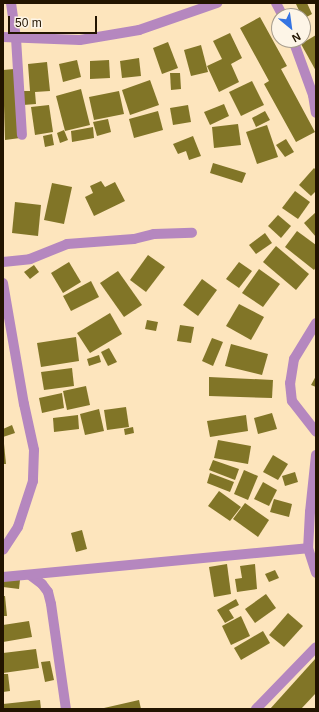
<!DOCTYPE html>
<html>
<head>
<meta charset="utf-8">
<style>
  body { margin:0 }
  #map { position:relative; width:319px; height:712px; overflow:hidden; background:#fde5bd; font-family:Helvetica,sans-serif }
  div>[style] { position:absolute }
  .building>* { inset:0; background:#817527 }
  .minor>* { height:10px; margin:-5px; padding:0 5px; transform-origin:5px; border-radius:5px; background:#b587bf }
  span { translate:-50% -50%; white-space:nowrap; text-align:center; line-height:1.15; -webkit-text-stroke:3px #fdf5e7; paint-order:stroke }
  .frame { position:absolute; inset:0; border:4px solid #221400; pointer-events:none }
  .north { position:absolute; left:271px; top:8px; width:40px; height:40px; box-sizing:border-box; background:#fdf5e7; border:1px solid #a59b8b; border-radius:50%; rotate:151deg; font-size:11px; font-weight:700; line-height:16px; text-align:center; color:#221400 }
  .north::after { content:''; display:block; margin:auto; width:14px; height:18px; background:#3574e2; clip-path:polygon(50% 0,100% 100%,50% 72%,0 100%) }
  .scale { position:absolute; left:8px; top:16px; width:89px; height:18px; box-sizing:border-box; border:2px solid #221400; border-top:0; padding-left:5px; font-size:12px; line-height:14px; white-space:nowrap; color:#221400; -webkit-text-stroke:3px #fdf5e7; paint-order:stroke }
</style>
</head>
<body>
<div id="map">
  <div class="building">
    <div style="clip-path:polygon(298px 3px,307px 3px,312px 14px,303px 19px,296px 4px)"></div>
    <div style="clip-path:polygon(260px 17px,287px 66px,281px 69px,315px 132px,296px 142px,264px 84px,269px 81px,240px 28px)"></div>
    <div style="clip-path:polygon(230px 33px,242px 58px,231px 64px,239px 82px,219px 92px,207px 66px,222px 59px,213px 41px)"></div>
    <div style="clip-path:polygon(316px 35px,316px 71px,301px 44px)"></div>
    <div style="clip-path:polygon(168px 42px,178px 68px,162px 74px,153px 48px)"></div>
    <div style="clip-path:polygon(201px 45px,208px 72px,191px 76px,184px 50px)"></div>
    <div style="clip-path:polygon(139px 58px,141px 76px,122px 78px,120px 61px)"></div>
    <div style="clip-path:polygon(77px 60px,81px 77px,63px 82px,59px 64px)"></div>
    <div style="clip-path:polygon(109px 60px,110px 78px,90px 79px,90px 61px)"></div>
    <div style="clip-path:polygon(47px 62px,50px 91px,35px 92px,36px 104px,23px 105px,22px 91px,30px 91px,28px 64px)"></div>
    <div style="clip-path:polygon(14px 69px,20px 138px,5px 140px,3px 70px)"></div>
    <div style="clip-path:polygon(170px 73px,180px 73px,181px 89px,171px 90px)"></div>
    <div style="clip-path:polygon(150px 80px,159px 105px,130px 115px,122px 90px)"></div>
    <div style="clip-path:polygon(252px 81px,264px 105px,241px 116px,229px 92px)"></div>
    <div style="clip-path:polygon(81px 89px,90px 125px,65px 131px,56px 96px)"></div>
    <div style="clip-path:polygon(119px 91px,124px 114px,94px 120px,89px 97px)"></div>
    <div style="clip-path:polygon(224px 104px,229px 116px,210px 125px,204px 112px)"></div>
    <div style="clip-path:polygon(49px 105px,53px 132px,35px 135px,31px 107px)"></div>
    <div style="clip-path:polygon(188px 105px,191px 122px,173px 125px,170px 108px)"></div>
    <div style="clip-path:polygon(158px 111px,163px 130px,134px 138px,129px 119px)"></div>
    <div style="clip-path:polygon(265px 111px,270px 120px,256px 127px,252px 118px)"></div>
    <div style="clip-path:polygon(108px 119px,111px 132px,97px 136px,93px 122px)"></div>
    <div style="clip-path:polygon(238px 124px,241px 145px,214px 148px,212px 127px)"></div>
    <div style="clip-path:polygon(267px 125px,278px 157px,257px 164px,246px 132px)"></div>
    <div style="clip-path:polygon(93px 127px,94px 138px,72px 142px,71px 131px)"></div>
    <div style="clip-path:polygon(64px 130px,68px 140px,60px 143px,57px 133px)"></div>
    <div style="clip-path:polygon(52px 134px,54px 145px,45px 147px,43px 136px)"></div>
    <div style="clip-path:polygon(193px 136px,201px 156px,189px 160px,186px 151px,178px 154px,173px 144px)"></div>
    <div style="clip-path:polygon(286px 139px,294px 152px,285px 157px,276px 145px)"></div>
    <div style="clip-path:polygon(213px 163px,246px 173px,242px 183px,210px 173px)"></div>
    <div style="clip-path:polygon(314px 168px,316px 170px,316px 191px,311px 196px,299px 185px)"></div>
    <div style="clip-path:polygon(101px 181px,105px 187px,115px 182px,125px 201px,94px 216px,85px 197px,93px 193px,90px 186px)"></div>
    <div style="clip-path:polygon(52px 183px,72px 187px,64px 224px,44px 220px)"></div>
    <div style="clip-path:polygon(295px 191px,310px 202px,298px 219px,282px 208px)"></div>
    <div style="clip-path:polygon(15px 202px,41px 205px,38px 236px,12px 233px)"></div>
    <div style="clip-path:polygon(316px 212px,316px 237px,304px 223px)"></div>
    <div style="clip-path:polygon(278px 215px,291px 226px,281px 238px,268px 226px)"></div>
    <div style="clip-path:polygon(297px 231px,316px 245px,316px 267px,314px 270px,285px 247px)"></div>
    <div style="clip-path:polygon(265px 233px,272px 243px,256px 254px,249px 245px)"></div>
    <div style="clip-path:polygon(276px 246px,309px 274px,296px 290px,263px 262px)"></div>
    <div style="clip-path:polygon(148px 255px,165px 267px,146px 292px,130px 280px)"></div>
    <div style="clip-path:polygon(69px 262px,81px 282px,63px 293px,51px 273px)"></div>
    <div style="clip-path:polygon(239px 262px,252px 271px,239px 288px,226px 279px)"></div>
    <div style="clip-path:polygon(34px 265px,39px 272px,30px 279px,24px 272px)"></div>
    <div style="clip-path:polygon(259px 269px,280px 284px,263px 307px,242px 293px)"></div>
    <div style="clip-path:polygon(118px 271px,142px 305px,124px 317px,100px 283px)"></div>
    <div style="clip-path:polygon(202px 279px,217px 290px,198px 316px,183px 305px)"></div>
    <div style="clip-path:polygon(91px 281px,99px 297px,71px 311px,63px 296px)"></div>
    <div style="clip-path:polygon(239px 304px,264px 317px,251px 340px,226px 326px)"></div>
    <div style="clip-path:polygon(110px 313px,122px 334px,90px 353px,77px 333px)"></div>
    <div style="clip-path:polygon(147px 320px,158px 322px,156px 331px,145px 329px)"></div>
    <div style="clip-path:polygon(180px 325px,194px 327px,191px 343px,177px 341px)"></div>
    <div style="clip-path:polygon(76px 337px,79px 361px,41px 367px,37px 343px)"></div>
    <div style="clip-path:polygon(212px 338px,223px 342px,213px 366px,202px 361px)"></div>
    <div style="clip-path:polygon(231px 344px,268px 354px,262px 375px,225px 366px)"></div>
    <div style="clip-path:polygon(109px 348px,117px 362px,108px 366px,101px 352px)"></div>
    <div style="clip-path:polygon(99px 355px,101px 362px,89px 366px,87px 359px)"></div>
    <div style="clip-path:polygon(72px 368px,74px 386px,44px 390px,41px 372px)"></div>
    <div style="clip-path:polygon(316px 376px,316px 387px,311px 385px)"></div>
    <div style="clip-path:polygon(209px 377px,273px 380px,272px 398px,209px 396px)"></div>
    <div style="clip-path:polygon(86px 386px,90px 405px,67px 410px,63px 391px)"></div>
    <div style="clip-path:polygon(62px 393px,64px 408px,42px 413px,39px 398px)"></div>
    <div style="clip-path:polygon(126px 407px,129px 427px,107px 430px,104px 410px)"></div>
    <div style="clip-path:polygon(99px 409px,104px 431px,85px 435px,80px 414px)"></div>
    <div style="clip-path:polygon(272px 413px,277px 429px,258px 434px,254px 418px)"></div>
    <div style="clip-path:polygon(78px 415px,79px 429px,54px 432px,53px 418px)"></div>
    <div style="clip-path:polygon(246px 415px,248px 431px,210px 437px,207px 421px)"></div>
    <div style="clip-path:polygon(12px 425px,15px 433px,3px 437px,3px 429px)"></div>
    <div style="clip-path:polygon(133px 427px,134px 433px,125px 435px,124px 429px)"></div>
    <div style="clip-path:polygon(218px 440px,251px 446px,248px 464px,214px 458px)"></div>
    <div style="clip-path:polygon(4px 444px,6px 464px,3px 464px,3px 445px)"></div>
    <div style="clip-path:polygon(273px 455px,288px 464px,278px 480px,263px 472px)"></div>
    <div style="clip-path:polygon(213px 460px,239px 469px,235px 480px,209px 470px)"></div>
    <div style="clip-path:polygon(244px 470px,258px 476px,248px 500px,234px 494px)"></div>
    <div style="clip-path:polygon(295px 472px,298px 482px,285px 486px,282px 476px)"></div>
    <div style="clip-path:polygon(210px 473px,234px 482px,230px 492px,207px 483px)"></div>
    <div style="clip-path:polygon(263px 482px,277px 490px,269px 506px,254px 499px)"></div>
    <div style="clip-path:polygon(219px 491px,241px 507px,230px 521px,208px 506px)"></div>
    <div style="clip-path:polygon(274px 499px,292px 504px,289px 517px,270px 512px)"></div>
    <div style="clip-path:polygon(245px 503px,269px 520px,258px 537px,233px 519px)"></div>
    <div style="clip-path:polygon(82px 530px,87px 549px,76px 552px,71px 533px)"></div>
    <div style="clip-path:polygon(227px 564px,231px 594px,214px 597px,209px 567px)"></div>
    <div style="clip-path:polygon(255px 564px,257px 589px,237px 592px,235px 579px,242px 578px,240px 566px)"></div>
    <div style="clip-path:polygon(275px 570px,279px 578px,269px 582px,265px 574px)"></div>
    <div style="clip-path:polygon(4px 578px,20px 580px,19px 589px,3px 587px)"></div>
    <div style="clip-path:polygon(266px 594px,276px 608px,255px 623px,245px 609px)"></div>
    <div style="clip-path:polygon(3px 596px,5px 596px,7px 616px,3px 616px)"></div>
    <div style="clip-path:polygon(236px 599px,239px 605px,229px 610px,234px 618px,225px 623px,217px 610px)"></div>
    <div style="clip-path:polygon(288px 613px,303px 626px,284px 647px,269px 635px)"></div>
    <div style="clip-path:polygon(241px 616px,250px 636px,231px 645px,222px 626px)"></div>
    <div style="clip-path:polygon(29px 621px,32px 637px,3px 642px,3px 625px)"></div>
    <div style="clip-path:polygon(263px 631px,270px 643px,241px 660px,234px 648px)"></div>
    <div style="clip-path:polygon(36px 649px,39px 668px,3px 673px,3px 653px)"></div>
    <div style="clip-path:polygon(316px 658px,316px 693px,301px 709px,270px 709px)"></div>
    <div style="clip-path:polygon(50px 661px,54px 680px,45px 682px,41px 662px)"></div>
    <div style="clip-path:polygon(3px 674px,8px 674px,10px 691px,3px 692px)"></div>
    <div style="clip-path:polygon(40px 700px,41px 709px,3px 709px,3px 704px)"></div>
    <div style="clip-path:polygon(139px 700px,141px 709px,104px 709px,104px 708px)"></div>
  </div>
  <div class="minor">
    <div style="left:11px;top:3px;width:35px;rotate:82deg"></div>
    <div style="left:16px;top:38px;width:97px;rotate:86.5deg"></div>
    <div style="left:276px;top:3px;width:15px;rotate:62deg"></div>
    <div style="left:3px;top:37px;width:77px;rotate:2.2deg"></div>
    <div style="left:80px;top:40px;width:60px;rotate:-9.6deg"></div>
    <div style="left:139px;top:30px;width:83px;rotate:-19.1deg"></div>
    <div style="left:293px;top:40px;width:59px;rotate:70deg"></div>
    <div style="left:313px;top:95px;width:18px;rotate:81deg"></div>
    <div style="left:3px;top:262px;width:27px;rotate:-6deg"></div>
    <div style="left:30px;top:259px;width:40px;rotate:-22deg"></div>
    <div style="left:67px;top:244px;width:67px;rotate:-4.3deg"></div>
    <div style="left:134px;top:239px;width:21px;rotate:-14deg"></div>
    <div style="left:154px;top:234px;width:38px;rotate:-2deg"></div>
    <div style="left:3px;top:283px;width:123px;rotate:80.2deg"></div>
    <div style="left:24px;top:404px;width:47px;rotate:77.7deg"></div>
    <div style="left:34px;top:450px;width:31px;rotate:92deg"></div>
    <div style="left:33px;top:481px;width:48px;rotate:108.1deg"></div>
    <div style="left:18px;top:527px;width:27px;rotate:123deg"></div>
    <div style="left:316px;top:323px;width:42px;rotate:121.4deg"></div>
    <div style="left:294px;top:359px;width:24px;rotate:99deg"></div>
    <div style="left:290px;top:383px;width:18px;rotate:84deg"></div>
    <div style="left:292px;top:401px;width:39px;rotate:52deg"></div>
    <div style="left:316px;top:455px;width:57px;rotate:96deg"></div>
    <div style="left:310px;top:512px;width:36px;rotate:93deg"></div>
    <div style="left:308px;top:548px;width:26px;rotate:72deg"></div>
    <div style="left:30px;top:575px;width:15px;rotate:37deg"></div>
    <div style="left:42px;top:584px;width:10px;rotate:53deg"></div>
    <div style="left:48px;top:592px;width:12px;rotate:76deg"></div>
    <div style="left:51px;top:604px;width:106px;rotate:81.9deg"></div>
    <div style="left:3px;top:577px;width:306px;rotate:-5.4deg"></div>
    <div style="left:256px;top:709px;width:86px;rotate:-45.9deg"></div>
  </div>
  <div class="frame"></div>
  <div class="north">N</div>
  <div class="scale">50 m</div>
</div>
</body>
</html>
